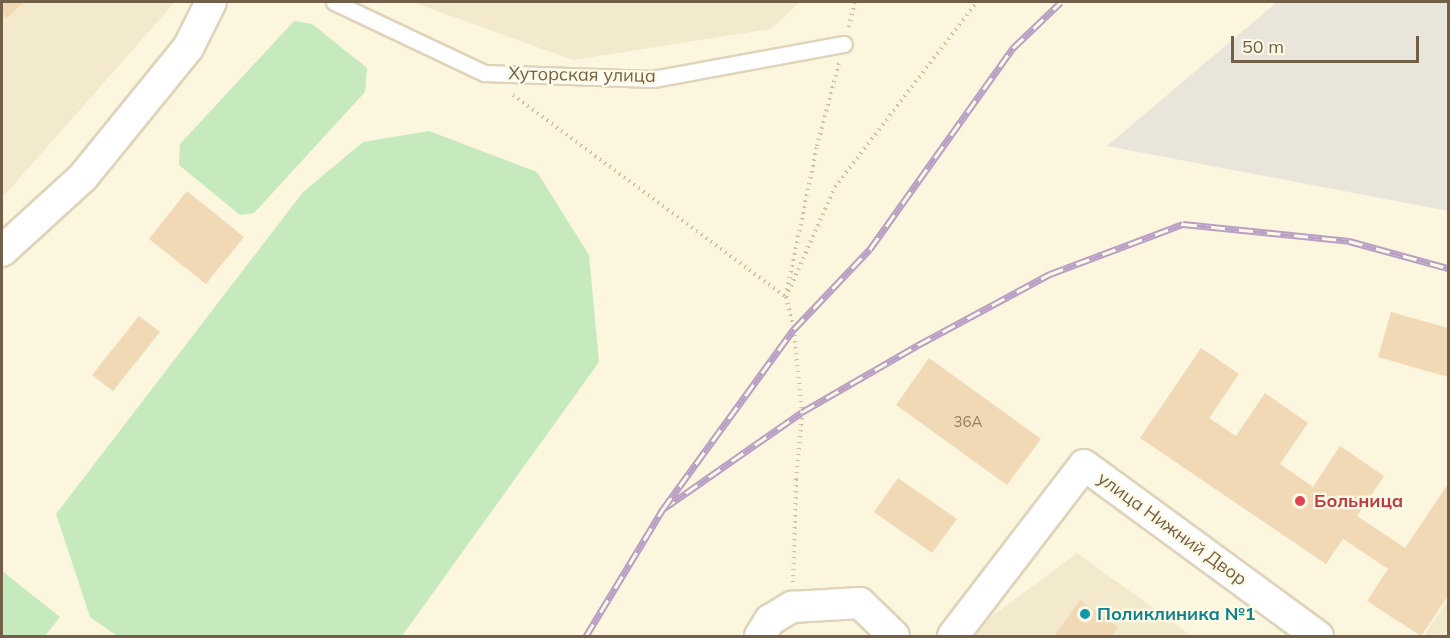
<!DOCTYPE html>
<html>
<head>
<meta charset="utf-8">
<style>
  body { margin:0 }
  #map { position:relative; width:1450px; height:638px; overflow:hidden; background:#fcf6df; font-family:Mulish,sans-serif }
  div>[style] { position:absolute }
  .residential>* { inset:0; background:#f3e9cd }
  .industrial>* { inset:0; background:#eae5db }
  .green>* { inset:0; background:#c7e9be }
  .building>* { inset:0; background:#f1d9b6 }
  .path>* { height:4px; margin-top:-2px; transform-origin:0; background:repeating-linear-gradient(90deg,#d5bd9a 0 1.5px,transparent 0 6px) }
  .roads { filter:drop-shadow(2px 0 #e0d3bb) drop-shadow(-2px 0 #e0d3bb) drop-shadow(0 2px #e0d3bb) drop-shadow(0 -2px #e0d3bb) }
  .service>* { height:15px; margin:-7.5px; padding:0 7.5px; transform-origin:7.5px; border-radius:7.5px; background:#fff }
  .minor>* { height:30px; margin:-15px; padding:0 15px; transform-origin:15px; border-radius:15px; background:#fff }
  .rail>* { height:7px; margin-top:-3.5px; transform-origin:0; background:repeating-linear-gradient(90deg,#fffae5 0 14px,#ba9fc4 0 28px); box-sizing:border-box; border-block:2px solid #ba9fc4 }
  .dots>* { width:16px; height:16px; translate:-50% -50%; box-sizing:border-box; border:3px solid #fffae5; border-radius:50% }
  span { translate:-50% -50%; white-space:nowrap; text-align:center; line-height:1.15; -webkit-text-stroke:4.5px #fffae5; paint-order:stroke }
  .number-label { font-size:15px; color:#927e63 }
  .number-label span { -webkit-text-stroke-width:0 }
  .street-label { font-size:18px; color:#725f47 }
  .health-label { font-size:18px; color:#be3a42; font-weight:700 }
  .left { translate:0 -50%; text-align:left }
  .culture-label { font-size:18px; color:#0d838f; font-weight:700 }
  .frame { position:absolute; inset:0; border:3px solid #725f47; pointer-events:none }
  .scale { position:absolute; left:1231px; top:36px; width:188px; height:27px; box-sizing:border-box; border:3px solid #725f47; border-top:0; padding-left:8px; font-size:18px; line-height:21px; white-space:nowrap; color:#725f47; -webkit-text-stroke:4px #fffae5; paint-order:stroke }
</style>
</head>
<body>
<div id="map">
  <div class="residential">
    <div style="clip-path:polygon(2px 2px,175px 2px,2px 198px)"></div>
    <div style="clip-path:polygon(412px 2px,800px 2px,771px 29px,573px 60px)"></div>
    <div style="clip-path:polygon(1077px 553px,1192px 636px,965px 636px)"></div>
    <div style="clip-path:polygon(1448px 599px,1448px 636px,1424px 636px)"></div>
  </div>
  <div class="industrial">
    <div style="clip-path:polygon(1277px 2px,1448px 2px,1448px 211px,1107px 146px)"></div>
  </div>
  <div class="green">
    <div style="clip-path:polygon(294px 21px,312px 24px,367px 68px,365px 92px,254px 213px,240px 215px,179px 165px,180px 144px)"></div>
    <div style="clip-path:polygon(429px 131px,537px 172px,589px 255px,599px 362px,402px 636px,117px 636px,90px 617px,56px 514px,303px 192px,363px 142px)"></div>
    <div style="clip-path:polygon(2px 571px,60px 617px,45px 636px,2px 636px)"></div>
  </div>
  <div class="building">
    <div style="clip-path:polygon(2px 2px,24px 2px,7px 18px,2px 13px)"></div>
    <div style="clip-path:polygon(187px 191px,244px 237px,206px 284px,149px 239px)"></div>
    <div style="clip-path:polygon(1391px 312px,1448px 328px,1448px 377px,1378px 357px)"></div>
    <div style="clip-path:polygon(139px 316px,160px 332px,113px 391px,92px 375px)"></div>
    <div style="clip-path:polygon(1201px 348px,1239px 374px,1209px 418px,1236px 436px,1265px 393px,1308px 423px,1280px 464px,1313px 487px,1340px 446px,1384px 476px,1357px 516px,1405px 548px,1448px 484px,1448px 596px,1421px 636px,1367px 601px,1388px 569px,1343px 539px,1326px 564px,1140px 438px)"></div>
    <div style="clip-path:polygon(929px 358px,1041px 439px,1007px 485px,896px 405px)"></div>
    <div style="clip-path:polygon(898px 478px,957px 519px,932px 553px,874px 512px)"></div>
    <div style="clip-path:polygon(1080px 600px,1118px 627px,1112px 636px,1054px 636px)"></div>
  </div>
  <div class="path">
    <div style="left:849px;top:27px;width:26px;rotate:-77deg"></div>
    <div style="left:513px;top:95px;width:340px;rotate:36.5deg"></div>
    <div style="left:786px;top:297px;width:120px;rotate:-66deg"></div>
    <div style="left:835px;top:187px;width:233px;rotate:-52.5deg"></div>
    <div style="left:787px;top:290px;width:147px;rotate:-78.2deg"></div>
    <div style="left:817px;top:146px;width:86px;rotate:-75.2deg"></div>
    <div style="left:786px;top:297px;width:33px;rotate:76deg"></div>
    <div style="left:794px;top:329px;width:83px;rotate:84.5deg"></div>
    <div style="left:802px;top:412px;width:67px;rotate:95.1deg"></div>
    <div style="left:796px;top:479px;width:103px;rotate:91.7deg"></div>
  </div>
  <div class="roads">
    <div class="service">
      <div style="left:334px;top:2px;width:166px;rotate:25.3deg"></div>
      <div style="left:484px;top:73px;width:169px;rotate:2deg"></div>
      <div style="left:653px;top:79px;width:194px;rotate:-10.4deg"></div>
    </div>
    <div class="minor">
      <div style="left:2px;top:251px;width:110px;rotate:-42.4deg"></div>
      <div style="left:83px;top:177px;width:166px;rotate:-50.9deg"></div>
      <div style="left:188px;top:48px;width:51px;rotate:-63.4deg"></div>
      <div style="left:760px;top:636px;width:19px;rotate:-58deg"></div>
      <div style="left:770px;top:620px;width:26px;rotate:-31deg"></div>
      <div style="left:792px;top:607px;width:68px;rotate:-3.4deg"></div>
      <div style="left:860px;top:603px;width:47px;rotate:44.1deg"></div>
      <div style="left:953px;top:636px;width:215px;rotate:-52.5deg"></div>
      <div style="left:1084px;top:465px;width:290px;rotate:36.2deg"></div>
    </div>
  </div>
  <div class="rail">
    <div style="left:663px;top:509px;width:169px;rotate:-34.9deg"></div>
    <div style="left:802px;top:412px;width:134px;rotate:-30deg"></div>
    <div style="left:918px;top:345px;width:150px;rotate:-28.3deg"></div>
    <div style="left:1050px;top:274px;width:142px;rotate:-20.6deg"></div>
    <div style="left:1183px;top:224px;width:167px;rotate:5.8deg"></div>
    <div style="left:1349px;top:241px;width:103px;rotate:15.3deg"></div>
    <div style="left:586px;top:636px;width:149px;rotate:-58.8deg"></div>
    <div style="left:663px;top:509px;width:223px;rotate:-54deg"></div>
    <div style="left:794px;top:329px;width:110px;rotate:-46.5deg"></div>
    <div style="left:870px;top:249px;width:247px;rotate:-54.6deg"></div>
    <div style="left:1013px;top:48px;width:66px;rotate:-43.8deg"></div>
  </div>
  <div class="dots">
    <div style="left:1300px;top:501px;background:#e0444e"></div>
    <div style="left:1085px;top:614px;background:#0f9aa8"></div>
  </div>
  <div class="number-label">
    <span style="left:968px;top:422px">36А</span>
  </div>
  <div class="street-label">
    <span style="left:582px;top:75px;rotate:1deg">Хуторская улица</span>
    <span style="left:1172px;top:529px;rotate:36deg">улица Нижний Двор</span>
  </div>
  <div class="health-label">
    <span class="left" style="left:1314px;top:501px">Больница</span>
  </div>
  <div class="culture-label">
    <span class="left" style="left:1097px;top:614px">Поликлиника №1</span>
  </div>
  <div class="frame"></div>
  <div class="scale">50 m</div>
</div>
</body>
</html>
